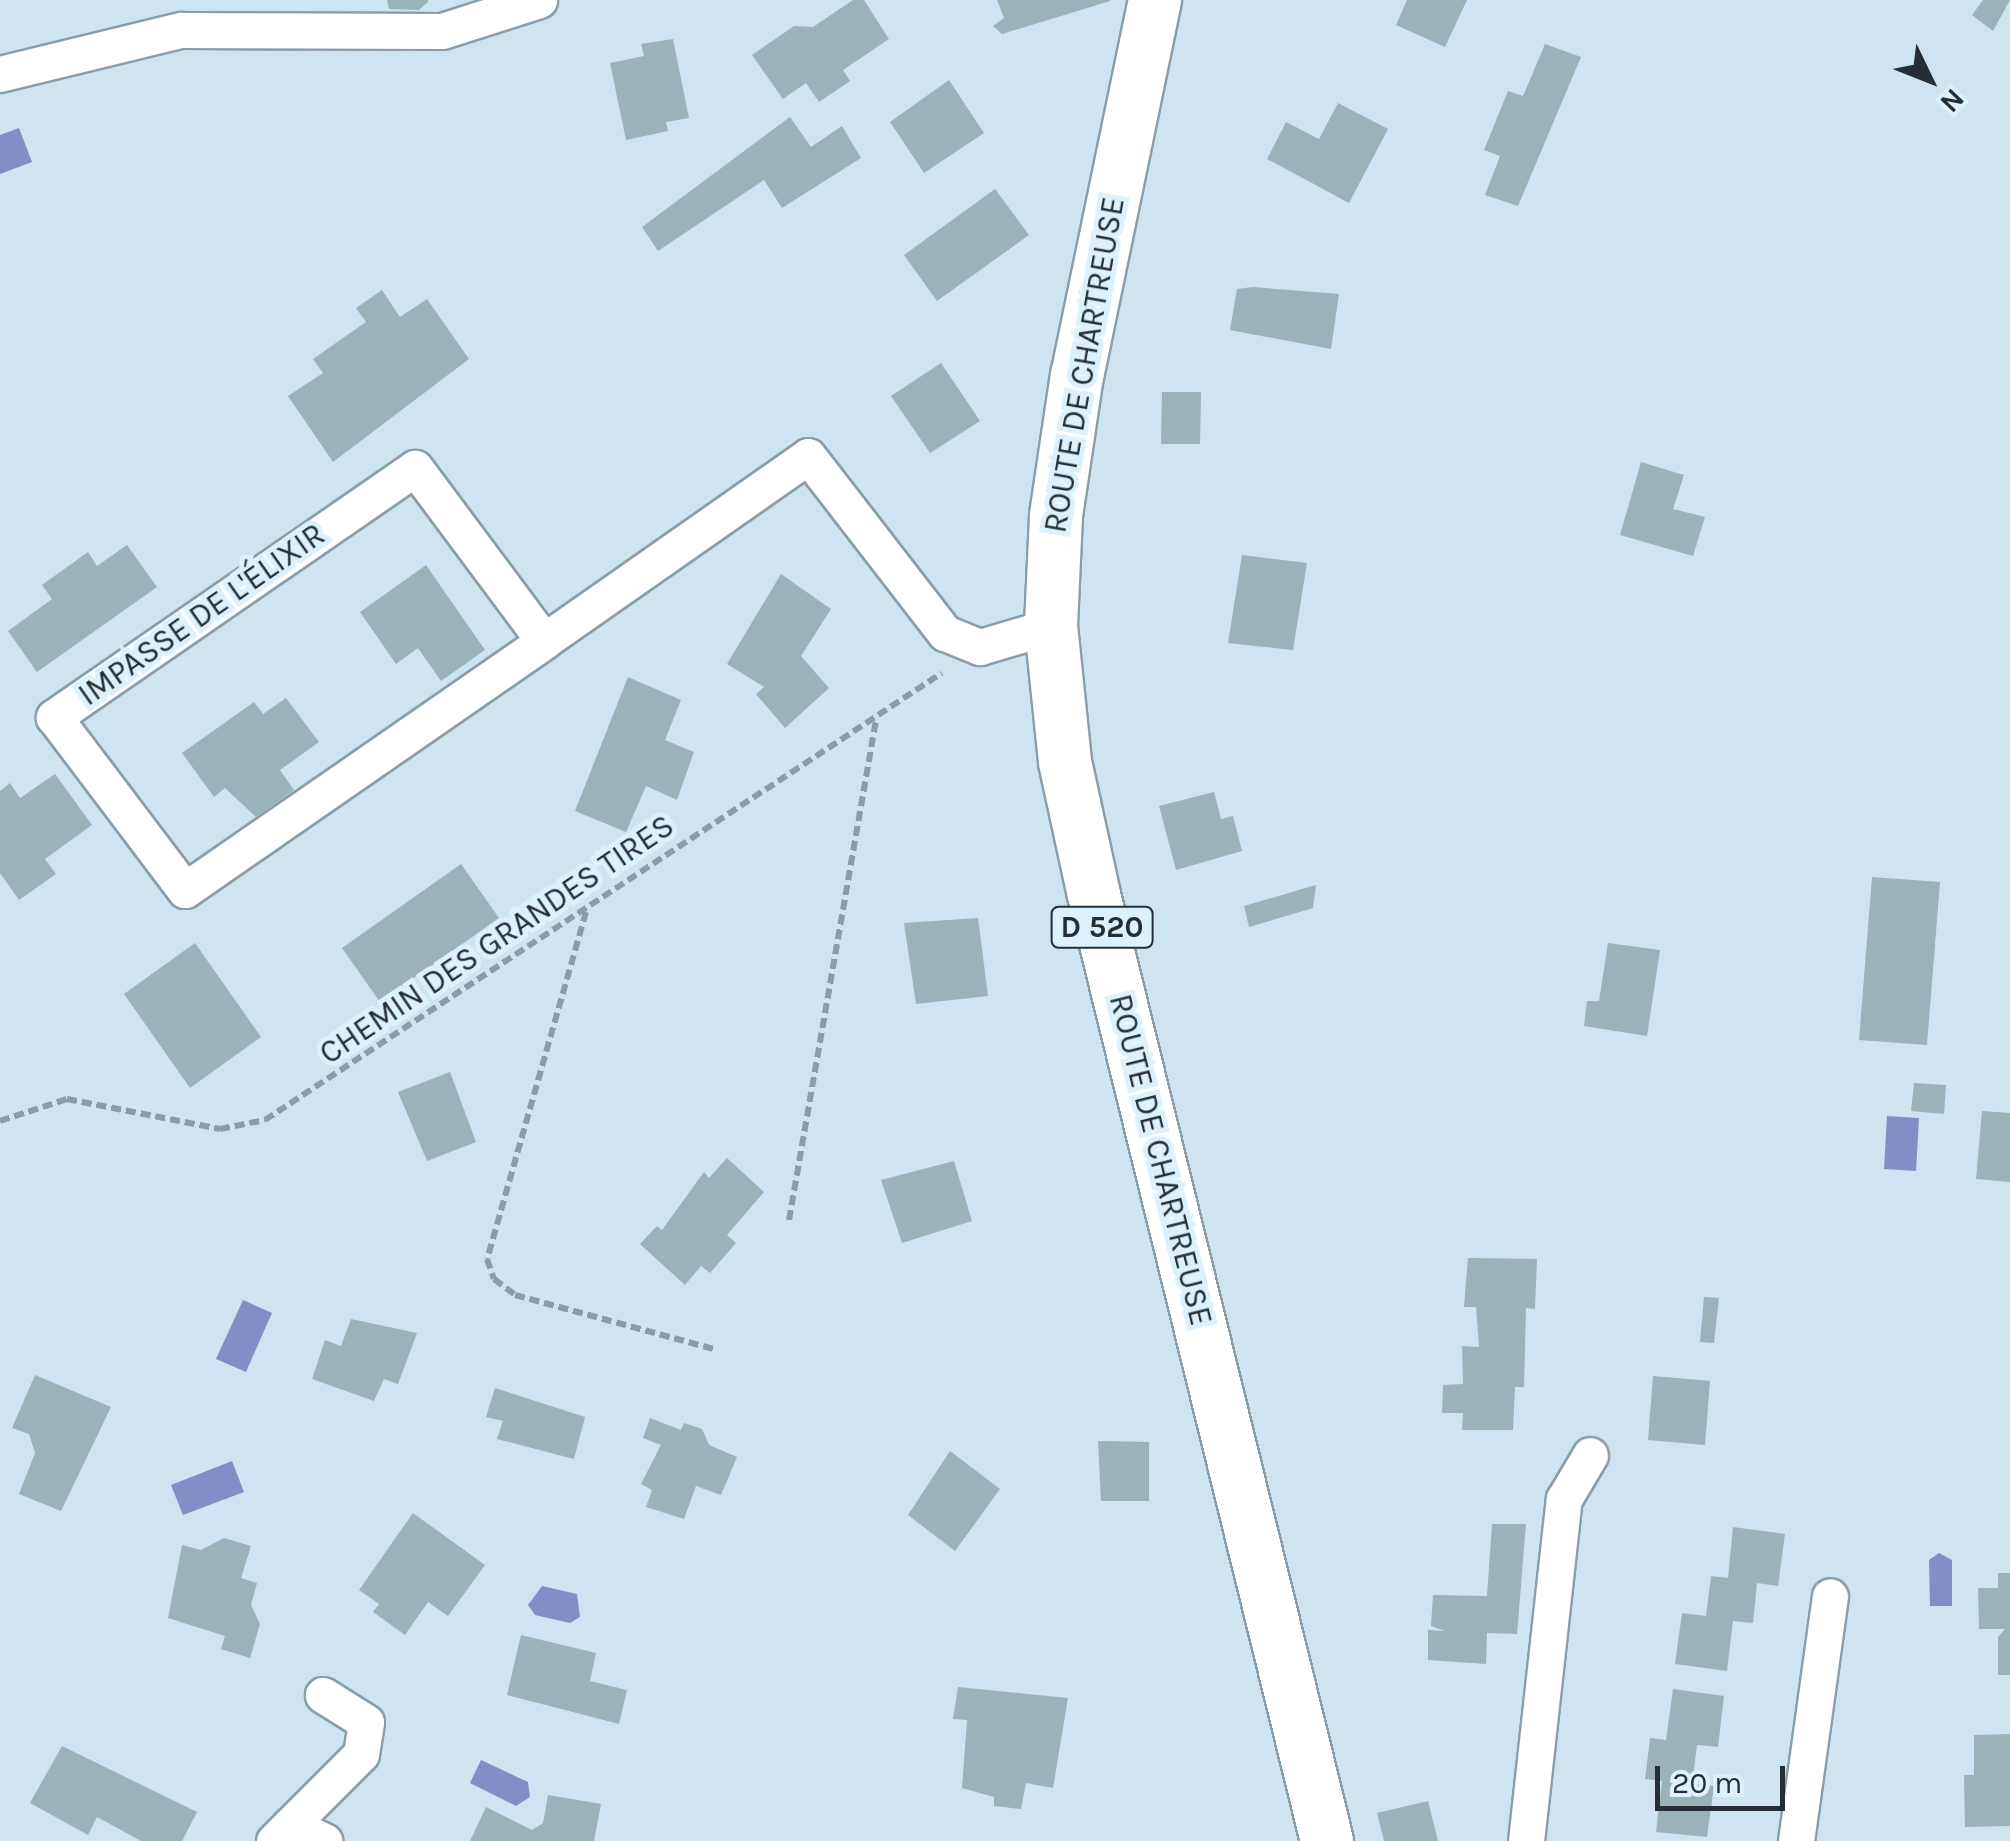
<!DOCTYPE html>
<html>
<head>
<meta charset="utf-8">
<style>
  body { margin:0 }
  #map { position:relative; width:2010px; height:1841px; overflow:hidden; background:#cee4f0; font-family:Karla,sans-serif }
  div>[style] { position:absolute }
  .water>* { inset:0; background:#828fc6 }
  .building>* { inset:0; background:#99b3b8 }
  .path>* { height:6px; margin-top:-3px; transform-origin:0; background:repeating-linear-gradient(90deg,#8b9ca5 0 10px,transparent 0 15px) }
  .roads { filter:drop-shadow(2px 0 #8a9eaa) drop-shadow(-2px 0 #8a9eaa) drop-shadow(0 2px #8a9eaa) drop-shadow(0 -2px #8a9eaa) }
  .minor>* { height:35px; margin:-17.5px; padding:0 17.5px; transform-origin:17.5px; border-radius:17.5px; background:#fff }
  .primary>* { height:52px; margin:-26px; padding:0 26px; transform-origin:26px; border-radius:26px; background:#fff }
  span { translate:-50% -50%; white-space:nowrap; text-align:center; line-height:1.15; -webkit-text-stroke:10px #dbf1fd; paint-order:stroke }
  .shield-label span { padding:2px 8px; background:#dbf1fd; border:2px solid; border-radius:8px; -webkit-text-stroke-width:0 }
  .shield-label { font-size:30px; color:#262e33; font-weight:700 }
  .street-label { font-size:32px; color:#262e33 }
  .north { position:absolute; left:1880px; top:30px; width:100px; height:100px; -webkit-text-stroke:8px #dbf1fd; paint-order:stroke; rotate:133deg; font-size:28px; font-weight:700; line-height:40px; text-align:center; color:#262e33 }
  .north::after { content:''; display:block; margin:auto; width:35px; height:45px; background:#262e33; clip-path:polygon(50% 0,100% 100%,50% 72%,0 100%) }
  .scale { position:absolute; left:1655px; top:1766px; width:130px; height:45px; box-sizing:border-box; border:5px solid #262e33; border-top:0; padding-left:12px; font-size:30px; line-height:35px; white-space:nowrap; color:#262e33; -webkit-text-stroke:8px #dbf1fd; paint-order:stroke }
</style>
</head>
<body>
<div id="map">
  <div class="water">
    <div style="clip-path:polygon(19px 128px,32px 162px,0 174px,0 135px)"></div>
    <div style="clip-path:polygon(1887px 1116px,1919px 1118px,1916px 1171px,1884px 1169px)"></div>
    <div style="clip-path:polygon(243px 1300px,272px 1313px,246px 1372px,216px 1359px)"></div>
    <div style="clip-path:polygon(232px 1461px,244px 1492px,183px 1515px,171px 1485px)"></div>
    <div style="clip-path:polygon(1939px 1553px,1952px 1560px,1952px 1606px,1930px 1606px,1929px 1560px)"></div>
    <div style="clip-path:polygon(542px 1586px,577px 1594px,580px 1617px,570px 1623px,535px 1615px,528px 1605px)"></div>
    <div style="clip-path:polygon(481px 1760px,528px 1782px,530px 1797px,516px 1806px,470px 1783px)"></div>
  </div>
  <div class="building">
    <div style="clip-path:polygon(387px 0,428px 0,428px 2px,419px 10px,389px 9px)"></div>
    <div style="clip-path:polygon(853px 0,864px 0,889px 39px,843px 70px,850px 81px,819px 102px,806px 83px,783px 99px,752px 55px,794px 26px,813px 27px)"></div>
    <div style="clip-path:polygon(997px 0,1110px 0,1110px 1px,1002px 34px,993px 26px,1004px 18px)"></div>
    <div style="clip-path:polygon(1407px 0,1467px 0,1445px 47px,1396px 25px)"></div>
    <div style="clip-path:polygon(1983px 0,2010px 0,1993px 31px,1972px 15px)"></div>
    <div style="clip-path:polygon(673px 39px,689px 118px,666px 122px,668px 131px,626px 140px,610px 63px,644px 56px,641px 44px)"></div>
    <div style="clip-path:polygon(1545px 44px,1581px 57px,1518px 206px,1485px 195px,1500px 156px,1484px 150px,1508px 91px,1523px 96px)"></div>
    <div style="clip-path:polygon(949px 80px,984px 133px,924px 173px,890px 122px)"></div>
    <div style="clip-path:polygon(1338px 103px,1388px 129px,1349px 203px,1267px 159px,1286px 122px,1319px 139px)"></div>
    <div style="clip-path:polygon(790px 117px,811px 147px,842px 126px,861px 158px,782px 208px,764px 180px,658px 251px,642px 227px)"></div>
    <div style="clip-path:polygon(995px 189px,1029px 235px,937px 301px,904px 255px)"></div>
    <div style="clip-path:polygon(1253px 287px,1339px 294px,1331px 349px,1230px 330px,1237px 289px)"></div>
    <div style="clip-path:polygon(382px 290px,400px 317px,427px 299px,469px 359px,333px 462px,288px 396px,323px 373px,313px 359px,366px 322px,356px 308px)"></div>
    <div style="clip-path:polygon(941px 363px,980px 421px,930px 453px,891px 396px)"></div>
    <div style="clip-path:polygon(1162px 392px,1201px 392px,1200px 444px,1161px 444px)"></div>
    <div style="clip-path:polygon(1641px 462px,1684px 475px,1673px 509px,1705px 517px,1693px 556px,1620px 535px)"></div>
    <div style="clip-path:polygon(127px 545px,157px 587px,37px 672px,8px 631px,52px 599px,42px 585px,88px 552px,97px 566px)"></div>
    <div style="clip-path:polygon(1242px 555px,1307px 563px,1293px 650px,1228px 643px)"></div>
    <div style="clip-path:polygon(426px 565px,485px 650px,441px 681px,418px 648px,396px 664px,360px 612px)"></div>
    <div style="clip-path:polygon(781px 574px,831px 609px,801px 656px,829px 688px,785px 728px,756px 694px,764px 687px,727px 664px)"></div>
    <div style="clip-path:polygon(628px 677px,681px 700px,665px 740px,694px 752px,677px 800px,646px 786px,626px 832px,575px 811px)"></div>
    <div style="clip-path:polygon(286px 698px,319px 742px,280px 770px,294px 790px,256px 817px,225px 788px,214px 797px,182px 753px,254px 702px,263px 714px)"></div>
    <div style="clip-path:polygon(55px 774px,92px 825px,45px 859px,56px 874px,19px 900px,0 873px,0 791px,10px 783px,20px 798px)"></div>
    <div style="clip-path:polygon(1214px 792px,1221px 819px,1233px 816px,1242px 851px,1176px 870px,1159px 806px)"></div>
    <div style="clip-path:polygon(461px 864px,499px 918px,380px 1002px,342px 948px)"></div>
    <div style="clip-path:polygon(1872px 877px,1940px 882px,1927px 1045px,1859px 1040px)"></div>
    <div style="clip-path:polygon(1316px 885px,1313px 908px,1249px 927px,1244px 906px)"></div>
    <div style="clip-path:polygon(978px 918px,988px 996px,916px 1004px,904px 923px)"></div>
    <div style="clip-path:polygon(195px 943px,261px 1037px,190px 1088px,124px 994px)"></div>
    <div style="clip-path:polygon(1608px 943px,1660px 950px,1647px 1036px,1584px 1026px,1587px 1001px,1599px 1001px)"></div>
    <div style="clip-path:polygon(450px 1072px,476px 1142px,427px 1161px,398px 1092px)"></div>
    <div style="clip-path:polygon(1914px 1083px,1946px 1085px,1944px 1114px,1911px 1111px)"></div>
    <div style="clip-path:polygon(1982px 1111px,2010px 1113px,2010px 1182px,1976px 1179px)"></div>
    <div style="clip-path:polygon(727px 1158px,764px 1192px,727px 1235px,736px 1243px,710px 1273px,701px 1266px,685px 1285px,640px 1244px,657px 1226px,662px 1230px,704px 1172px,709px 1178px)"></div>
    <div style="clip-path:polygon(954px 1161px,972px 1221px,902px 1243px,881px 1180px)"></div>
    <div style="clip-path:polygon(1468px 1258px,1537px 1259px,1535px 1309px,1526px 1308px,1524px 1387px,1515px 1387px,1513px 1430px,1462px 1430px,1463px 1413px,1442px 1413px,1443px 1385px,1463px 1384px,1462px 1346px,1479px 1347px,1476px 1307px,1464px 1307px)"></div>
    <div style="clip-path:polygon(1704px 1297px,1719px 1298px,1714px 1343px,1700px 1342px)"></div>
    <div style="clip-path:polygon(351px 1319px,417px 1333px,398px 1384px,384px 1379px,374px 1401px,312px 1379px,325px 1340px,341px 1346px)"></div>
    <div style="clip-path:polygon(35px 1375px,111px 1407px,61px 1511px,19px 1494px,35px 1453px,29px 1434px,12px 1428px)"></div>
    <div style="clip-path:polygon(1653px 1376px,1710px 1381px,1705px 1445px,1648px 1440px)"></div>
    <div style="clip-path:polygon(495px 1388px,585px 1417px,574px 1459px,497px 1439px,503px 1421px,486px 1417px)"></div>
    <div style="clip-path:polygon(650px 1418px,681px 1430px,684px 1423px,702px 1429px,709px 1445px,737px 1457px,721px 1495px,696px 1486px,684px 1519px,646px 1507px,652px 1490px,641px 1484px,661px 1445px,643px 1438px)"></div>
    <div style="clip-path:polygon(1098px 1441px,1149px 1442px,1149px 1501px,1101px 1501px)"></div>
    <div style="clip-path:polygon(950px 1451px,1000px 1489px,955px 1551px,908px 1515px)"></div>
    <div style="clip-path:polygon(413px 1513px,485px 1565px,448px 1616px,428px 1602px,405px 1635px,373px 1612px,379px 1604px,359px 1590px)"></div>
    <div style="clip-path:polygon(1492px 1524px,1526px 1524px,1517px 1634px,1487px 1633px,1486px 1664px,1428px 1660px,1428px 1630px,1445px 1631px,1431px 1626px,1433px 1595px,1487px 1596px)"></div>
    <div style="clip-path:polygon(1733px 1527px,1785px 1534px,1778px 1586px,1757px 1583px,1753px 1623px,1733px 1621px,1727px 1671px,1675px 1664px,1682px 1613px,1706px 1616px,1711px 1576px,1728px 1578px)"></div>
    <div style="clip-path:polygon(224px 1538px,251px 1546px,241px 1578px,257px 1583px,251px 1605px,260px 1624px,250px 1658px,221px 1649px,225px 1636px,168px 1618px,182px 1545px,201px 1550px)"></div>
    <div style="clip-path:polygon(1998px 1573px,2010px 1573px,2010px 1675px,1998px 1675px,1998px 1637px,2005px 1629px,1979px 1629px,1978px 1588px,1998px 1588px)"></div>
    <div style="clip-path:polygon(521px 1635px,596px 1653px,590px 1681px,627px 1690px,619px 1724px,507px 1695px)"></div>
    <div style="clip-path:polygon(958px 1687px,1068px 1698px,1053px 1788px,1026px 1783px,1021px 1809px,994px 1806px,994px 1797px,962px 1788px,967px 1720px,953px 1719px)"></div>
    <div style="clip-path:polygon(1673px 1689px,1724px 1696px,1718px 1747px,1697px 1745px,1692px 1784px,1714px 1786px,1707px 1837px,1656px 1832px,1662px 1781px,1645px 1779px,1650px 1738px,1666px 1740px)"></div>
    <div style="clip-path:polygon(2010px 1734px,2010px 1826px,1965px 1827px,1964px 1775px,1974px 1775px,1974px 1735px)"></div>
    <div style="clip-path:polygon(62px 1746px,197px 1812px,182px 1841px,141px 1841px,97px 1817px,88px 1835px,30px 1803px)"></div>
    <div style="clip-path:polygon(548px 1795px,601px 1804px,594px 1841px,470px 1841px,486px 1807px,532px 1830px,543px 1823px)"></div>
    <div style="clip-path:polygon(1428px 1801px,1438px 1841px,1384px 1841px,1377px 1813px)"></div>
  </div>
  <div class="path">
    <div style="left:586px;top:912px;width:361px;rotate:105.9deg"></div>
    <div style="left:487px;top:1259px;width:21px;rotate:71deg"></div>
    <div style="left:494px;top:1279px;width:26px;rotate:37deg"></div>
    <div style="left:515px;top:1295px;width:206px;rotate:15.2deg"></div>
    <div style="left:0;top:1121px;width:71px;rotate:-18.2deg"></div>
    <div style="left:67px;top:1099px;width:156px;rotate:11.1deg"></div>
    <div style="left:220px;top:1129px;width:46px;rotate:-11.3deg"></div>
    <div style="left:265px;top:1120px;width:811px;rotate:-33.44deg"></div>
    <div style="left:789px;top:1220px;width:508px;rotate:-80.13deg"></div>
  </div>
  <div class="roads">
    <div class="minor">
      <div style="left:0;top:74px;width:186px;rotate:-13.7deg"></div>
      <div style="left:181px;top:30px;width:261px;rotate:0.2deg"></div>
      <div style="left:442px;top:31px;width:102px;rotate:-17.7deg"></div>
      <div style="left:544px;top:641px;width:216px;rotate:-126.7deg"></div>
      <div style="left:415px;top:468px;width:439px;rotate:145.4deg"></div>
      <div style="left:54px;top:717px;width:217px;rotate:52.9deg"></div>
      <div style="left:185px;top:890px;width:437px;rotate:-34.7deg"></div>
      <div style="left:544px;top:641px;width:322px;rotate:-35deg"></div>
      <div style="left:808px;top:456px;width:224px;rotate:52.3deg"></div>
      <div style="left:945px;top:633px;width:38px;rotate:22deg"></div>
      <div style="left:980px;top:647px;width:74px;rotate:-16.5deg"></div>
      <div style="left:290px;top:1825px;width:38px;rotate:25deg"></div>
      <div style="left:274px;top:1841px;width:123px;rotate:-45deg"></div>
      <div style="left:361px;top:1754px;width:32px;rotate:-81deg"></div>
      <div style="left:366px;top:1722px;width:51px;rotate:-147.9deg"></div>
      <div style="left:1526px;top:1841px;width:344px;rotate:-83.7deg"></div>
      <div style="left:1564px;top:1499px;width:51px;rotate:-59.4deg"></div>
      <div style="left:1796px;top:1841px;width:247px;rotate:-82.1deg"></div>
    </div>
    <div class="primary">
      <div style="left:1155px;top:0;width:383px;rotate:101.7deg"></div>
      <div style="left:1077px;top:375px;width:143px;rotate:98.5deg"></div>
      <div style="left:1056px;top:516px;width:110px;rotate:92.6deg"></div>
      <div style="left:1051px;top:626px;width:137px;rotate:84.1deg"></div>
      <div style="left:1065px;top:762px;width:136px;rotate:77.7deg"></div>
      <div style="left:1094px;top:895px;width:974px;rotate:76.16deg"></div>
    </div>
  </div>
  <div class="shield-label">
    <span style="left:1102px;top:927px">D 520</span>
  </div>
  <div class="street-label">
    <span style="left:1085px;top:365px;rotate:-80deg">ROUTE DE CHARTREUSE</span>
    <span style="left:202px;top:615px;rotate:-35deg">IMPASSE DE L'ÉLIXIR</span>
    <span style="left:497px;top:940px;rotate:-34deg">CHEMIN DES GRANDES TIRES</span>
    <span style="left:1160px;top:1160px;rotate:76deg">ROUTE DE CHARTREUSE</span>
  </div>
  <div class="north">N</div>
  <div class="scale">20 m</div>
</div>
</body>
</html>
